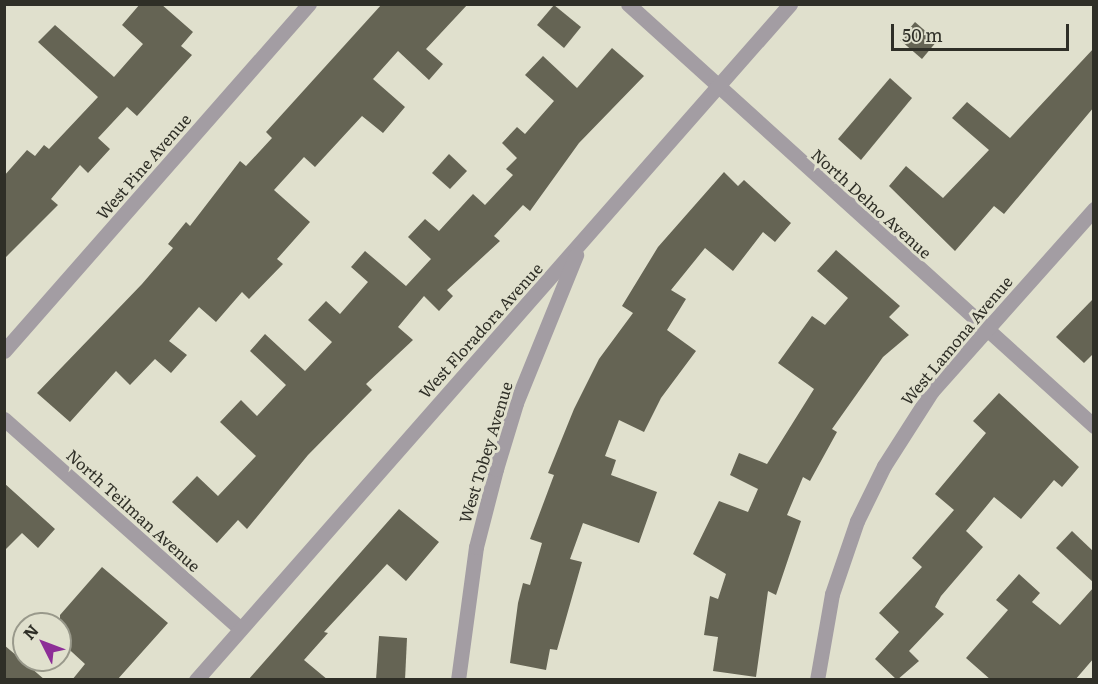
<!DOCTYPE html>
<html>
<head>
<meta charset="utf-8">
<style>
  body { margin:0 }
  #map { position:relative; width:1098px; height:684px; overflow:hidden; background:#e0e0cd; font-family:Literata,serif }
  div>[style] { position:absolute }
  .building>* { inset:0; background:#656454 }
  .minor>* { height:15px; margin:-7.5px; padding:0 7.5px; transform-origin:7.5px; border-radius:7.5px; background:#a39da3 }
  span { translate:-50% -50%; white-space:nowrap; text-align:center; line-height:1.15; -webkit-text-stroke:6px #e0e0cd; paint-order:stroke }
  .street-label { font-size:16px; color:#2f2f27 }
  .frame { position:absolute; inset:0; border:6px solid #2f2f27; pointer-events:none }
  .north { position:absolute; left:12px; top:612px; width:60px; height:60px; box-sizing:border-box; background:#e0e0cd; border:2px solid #99998b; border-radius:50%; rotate:312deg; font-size:16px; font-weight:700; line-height:24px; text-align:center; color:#2f2f27 }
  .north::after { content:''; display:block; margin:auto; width:21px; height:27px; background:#8d2e97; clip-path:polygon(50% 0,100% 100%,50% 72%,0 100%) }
  .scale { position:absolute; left:891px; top:24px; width:178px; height:27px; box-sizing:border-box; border:3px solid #2f2f27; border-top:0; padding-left:8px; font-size:18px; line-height:21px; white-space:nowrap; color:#2f2f27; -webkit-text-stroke:4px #e0e0cd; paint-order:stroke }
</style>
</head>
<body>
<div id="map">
  <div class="building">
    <div style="clip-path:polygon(140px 4px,161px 4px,193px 32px,181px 46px,192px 55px,137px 116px,127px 107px,98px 138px,110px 149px,88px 173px,80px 165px,51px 199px,58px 205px,4px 259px,4px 176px,27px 150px,35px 156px,44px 145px,49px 149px,98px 97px,38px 42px,55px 25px,114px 77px,143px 44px,122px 25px)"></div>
    <div style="clip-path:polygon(382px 4px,468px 4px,426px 49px,443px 64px,429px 80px,398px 51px,373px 79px,405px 107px,383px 133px,362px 116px,315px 167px,304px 157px,274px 190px,310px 222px,277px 259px,283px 264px,249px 299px,242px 292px,216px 322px,199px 307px,169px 341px,187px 355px,171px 373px,155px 359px,130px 385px,116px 371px,70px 422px,37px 393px,142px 284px,173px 248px,168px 244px,186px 222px,190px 226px,240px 161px,246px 166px,272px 138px,266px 132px)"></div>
    <div style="clip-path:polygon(554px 5px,581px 27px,564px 48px,537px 25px)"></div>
    <div style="clip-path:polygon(915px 22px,937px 41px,922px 59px,900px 40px)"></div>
    <div style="clip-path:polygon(612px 48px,644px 76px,579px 143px,530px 211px,523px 205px,494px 236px,500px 241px,447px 290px,453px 296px,439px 311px,424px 296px,398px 327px,413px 340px,366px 384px,372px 390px,308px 455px,247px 529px,238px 520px,217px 543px,172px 502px,197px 476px,218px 496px,256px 456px,220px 422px,241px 400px,257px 416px,286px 385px,250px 351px,265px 334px,305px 371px,332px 342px,308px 320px,326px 301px,340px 314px,368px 282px,351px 267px,365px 251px,406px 286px,431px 259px,408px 237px,425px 219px,439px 231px,473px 194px,485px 205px,513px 175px,506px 169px,517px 158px,502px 143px,517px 127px,525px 134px,554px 101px,525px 75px,543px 56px,577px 88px)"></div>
    <div style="clip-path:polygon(1094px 48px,1094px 107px,1004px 214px,994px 206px,955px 251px,889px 186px,906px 166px,943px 198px,989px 150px,952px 118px,967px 102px,1010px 138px)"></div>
    <div style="clip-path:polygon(890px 78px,912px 98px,861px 160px,838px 139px)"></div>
    <div style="clip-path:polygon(449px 154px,467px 171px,450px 189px,432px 173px)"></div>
    <div style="clip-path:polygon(724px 172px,738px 186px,744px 180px,791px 223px,775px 242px,763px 232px,733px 271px,705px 248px,671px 290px,686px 299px,667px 330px,696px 351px,661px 398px,644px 432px,619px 420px,605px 456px,616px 460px,611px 475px,657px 492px,639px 543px,583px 523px,570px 559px,582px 562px,557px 650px,550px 649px,546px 670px,510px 663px,518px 603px,523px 583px,530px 585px,542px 543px,530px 539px,554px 475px,548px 473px,574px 409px,599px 359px,633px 313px,622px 306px,658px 247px)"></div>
    <div style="clip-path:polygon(836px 250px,900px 306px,889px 317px,909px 335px,883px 357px,832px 429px,837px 432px,810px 481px,803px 477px,787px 515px,801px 521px,776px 595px,768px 591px,756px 677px,713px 671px,718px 637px,704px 635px,710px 596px,718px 599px,726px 574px,693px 554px,719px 501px,748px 512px,758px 489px,730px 475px,739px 453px,767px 464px,814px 389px,778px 363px,812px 316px,825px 325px,848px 298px,817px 271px)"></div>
    <div style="clip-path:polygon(1094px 298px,1094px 353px,1084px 363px,1056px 337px)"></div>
    <div style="clip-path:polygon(999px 393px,1079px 467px,1062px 487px,1054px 480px,1021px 519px,994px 497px,966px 531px,983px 547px,941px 596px,935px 607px,944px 614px,909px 651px,919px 661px,897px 680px,875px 659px,899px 632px,879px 613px,922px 567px,912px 558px,954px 510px,935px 494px,986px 433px,973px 421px)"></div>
    <div style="clip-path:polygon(4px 483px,55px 529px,38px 548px,22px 533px,4px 551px)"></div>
    <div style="clip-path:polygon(399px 509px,439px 542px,406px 581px,387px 564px,324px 632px,328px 633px,304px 660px,328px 680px,248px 680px)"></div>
    <div style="clip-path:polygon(1072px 531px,1094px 552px,1094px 583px,1056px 548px)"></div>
    <div style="clip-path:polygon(102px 567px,168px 623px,117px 680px,72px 680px,85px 664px,60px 641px,60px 615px)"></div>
    <div style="clip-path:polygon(1019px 574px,1040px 593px,1032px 602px,1060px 625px,1094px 587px,1094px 658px,1075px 680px,991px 680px,966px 658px,1008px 610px,996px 600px)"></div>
    <div style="clip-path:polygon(379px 636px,407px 638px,405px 680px,376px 680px)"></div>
    <div style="clip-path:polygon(4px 645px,23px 661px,45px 680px,4px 680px)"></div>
  </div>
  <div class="minor">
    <div style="left:628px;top:4px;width:629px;rotate:42.16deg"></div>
    <div style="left:4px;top:351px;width:462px;rotate:-48.7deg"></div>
    <div style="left:4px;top:419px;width:314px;rotate:41.6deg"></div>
    <div style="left:196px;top:680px;width:900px;rotate:-48.69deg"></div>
    <div style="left:458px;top:680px;width:134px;rotate:-82.3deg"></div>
    <div style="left:476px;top:547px;width:81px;rotate:-75.6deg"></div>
    <div style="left:496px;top:469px;width:69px;rotate:-73.1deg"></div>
    <div style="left:516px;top:403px;width:160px;rotate:-67.9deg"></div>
    <div style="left:817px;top:680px;width:87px;rotate:-80.1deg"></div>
    <div style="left:832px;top:594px;width:77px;rotate:-71.1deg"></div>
    <div style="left:857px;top:521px;width:61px;rotate:-63.9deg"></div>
    <div style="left:884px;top:466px;width:89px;rotate:-57.4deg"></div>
    <div style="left:932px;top:391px;width:244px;rotate:-48.3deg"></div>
  </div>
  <div class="street-label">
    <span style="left:143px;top:166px;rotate:-49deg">West Pine Avenue</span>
    <span style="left:872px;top:203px;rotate:42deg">North Delno Avenue</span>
    <span style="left:480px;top:330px;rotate:-48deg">West Floradora Avenue</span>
    <span style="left:956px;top:340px;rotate:-50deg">West Lamona Avenue</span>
    <span style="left:485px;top:452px;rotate:-73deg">West Tobey Avenue</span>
    <span style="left:134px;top:510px;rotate:42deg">North Teilman Avenue</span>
  </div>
  <div class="frame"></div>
  <div class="north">N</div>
  <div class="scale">50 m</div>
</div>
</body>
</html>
